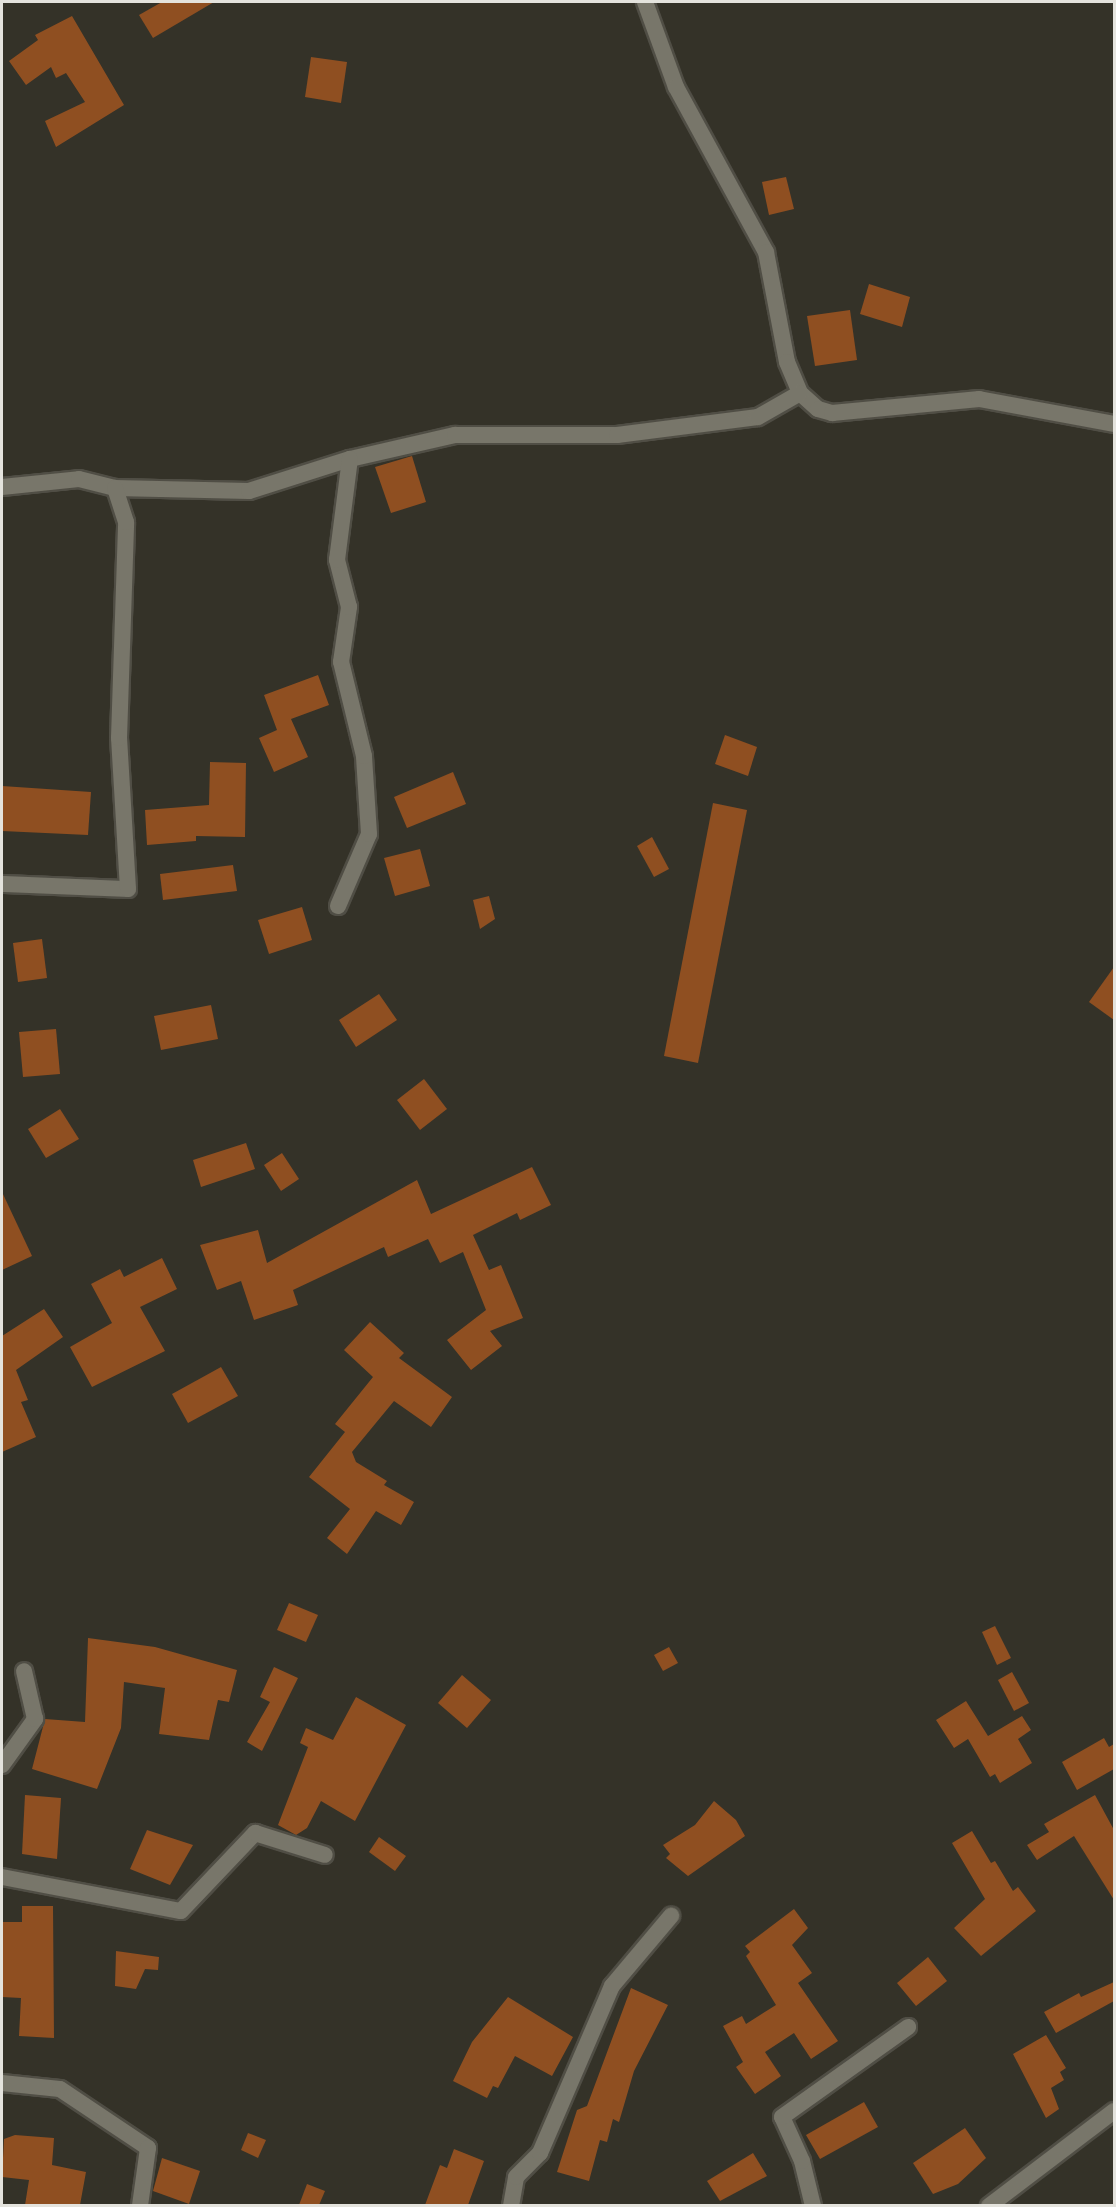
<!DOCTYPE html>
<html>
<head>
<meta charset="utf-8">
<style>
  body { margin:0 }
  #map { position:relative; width:1116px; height:2207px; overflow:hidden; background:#343228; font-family:"Fira Sans",sans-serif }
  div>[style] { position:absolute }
  .building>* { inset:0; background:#8f4f21 }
  .roads { filter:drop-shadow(2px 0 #504e45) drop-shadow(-2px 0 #504e45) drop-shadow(0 2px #504e45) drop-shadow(0 -2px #504e45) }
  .street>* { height:16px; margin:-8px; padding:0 8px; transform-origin:8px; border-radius:8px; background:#78766a }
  span { translate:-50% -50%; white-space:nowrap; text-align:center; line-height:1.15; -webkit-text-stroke:6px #343228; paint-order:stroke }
  .frame { position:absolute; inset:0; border:3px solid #e4e3dd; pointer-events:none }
</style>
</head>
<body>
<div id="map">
  <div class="building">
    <div style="clip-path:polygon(162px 2px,214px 2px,153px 38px,139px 15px)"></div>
    <div style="clip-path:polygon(72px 16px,124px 105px,56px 147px,45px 121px,85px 102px,66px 73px,56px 78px,51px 67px,26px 85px,9px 61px,38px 40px,35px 35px)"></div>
    <div style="clip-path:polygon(311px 57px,347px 62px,341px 103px,305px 97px)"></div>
    <div style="clip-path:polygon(786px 177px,794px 209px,769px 215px,762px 182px)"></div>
    <div style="clip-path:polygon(869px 284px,910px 297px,902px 327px,860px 314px)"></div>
    <div style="clip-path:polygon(850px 310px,857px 360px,815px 366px,807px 316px)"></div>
    <div style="clip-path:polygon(412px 456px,426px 502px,391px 513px,375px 467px)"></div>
    <div style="clip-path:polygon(318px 675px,329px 705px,291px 719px,308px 757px,274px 772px,259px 738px,277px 730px,264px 695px)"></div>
    <div style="clip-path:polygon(725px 735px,757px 747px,748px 776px,715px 764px)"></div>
    <div style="clip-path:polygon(210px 762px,246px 763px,245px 837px,196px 836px,196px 841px,147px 845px,145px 810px,209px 805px)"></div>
    <div style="clip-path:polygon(453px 772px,466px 804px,407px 828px,394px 797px)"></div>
    <div style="clip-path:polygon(2px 786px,91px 792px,88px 835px,2px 831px)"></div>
    <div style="clip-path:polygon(713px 803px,747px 810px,698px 1063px,664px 1056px)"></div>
    <div style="clip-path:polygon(652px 837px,669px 869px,654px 877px,637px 846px)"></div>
    <div style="clip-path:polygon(420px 849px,430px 886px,395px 896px,384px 858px)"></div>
    <div style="clip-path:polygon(233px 865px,237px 891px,163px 900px,160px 874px)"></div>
    <div style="clip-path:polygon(489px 896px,495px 919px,480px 929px,473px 900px)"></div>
    <div style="clip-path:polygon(302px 907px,312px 940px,269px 954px,258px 920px)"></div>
    <div style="clip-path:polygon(42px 939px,47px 978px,18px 982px,13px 943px)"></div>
    <div style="clip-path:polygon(1114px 967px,1114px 1020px,1089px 1002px)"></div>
    <div style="clip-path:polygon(379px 994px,397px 1020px,356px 1047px,339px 1020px)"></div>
    <div style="clip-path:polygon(211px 1005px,218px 1039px,161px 1050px,154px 1016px)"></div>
    <div style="clip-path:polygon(56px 1029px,60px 1074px,23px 1077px,19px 1032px)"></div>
    <div style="clip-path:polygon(424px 1079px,447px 1109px,420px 1130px,397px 1100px)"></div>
    <div style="clip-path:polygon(60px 1109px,79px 1139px,46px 1158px,28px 1129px)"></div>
    <div style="clip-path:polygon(246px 1143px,255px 1169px,201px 1187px,193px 1160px)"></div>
    <div style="clip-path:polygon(282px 1153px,299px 1179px,281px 1191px,264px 1165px)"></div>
    <div style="clip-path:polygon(532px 1167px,551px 1205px,520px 1220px,517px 1213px,473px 1235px,489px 1270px,501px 1265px,523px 1318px,490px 1331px,502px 1346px,471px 1370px,447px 1340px,486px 1310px,463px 1252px,440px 1263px,428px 1239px,388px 1257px,384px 1247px,293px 1290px,298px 1305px,254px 1320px,241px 1281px,217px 1290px,200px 1245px,258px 1230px,267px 1263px,417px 1180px,431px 1214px)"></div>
    <div style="clip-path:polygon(2px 1192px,32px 1256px,2px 1270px)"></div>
    <div style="clip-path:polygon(162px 1258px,177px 1289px,140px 1307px,165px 1351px,92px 1387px,70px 1347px,112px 1323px,91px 1284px,120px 1269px,124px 1277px)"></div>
    <div style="clip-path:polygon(44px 1309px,63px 1337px,16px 1370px,28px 1400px,21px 1402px,36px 1437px,2px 1452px,2px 1336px)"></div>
    <div style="clip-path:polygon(370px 1322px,404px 1353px,399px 1358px,452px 1397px,431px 1427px,394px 1401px,352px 1452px,356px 1462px,387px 1481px,384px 1485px,414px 1502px,401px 1525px,376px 1511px,347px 1554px,327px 1538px,350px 1509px,309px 1477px,345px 1432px,335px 1424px,373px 1377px,344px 1350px)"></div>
    <div style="clip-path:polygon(221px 1367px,238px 1396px,188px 1423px,172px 1394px)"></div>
    <div style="clip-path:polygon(289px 1603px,318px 1615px,306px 1642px,277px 1630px)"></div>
    <div style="clip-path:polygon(995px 1626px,1011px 1658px,997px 1665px,982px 1632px)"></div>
    <div style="clip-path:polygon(88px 1638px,155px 1647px,237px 1670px,229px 1702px,218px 1700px,209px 1740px,159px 1734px,165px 1688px,124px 1682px,121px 1728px,97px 1789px,32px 1769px,45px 1719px,85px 1722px)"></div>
    <div style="clip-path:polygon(669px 1647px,678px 1663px,663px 1671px,654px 1655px)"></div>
    <div style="clip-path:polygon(274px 1667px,298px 1678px,262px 1751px,247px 1742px,270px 1702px,260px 1697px)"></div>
    <div style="clip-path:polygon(1012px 1672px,1029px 1703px,1014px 1711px,998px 1680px)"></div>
    <div style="clip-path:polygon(462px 1675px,491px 1700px,467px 1728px,438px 1703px)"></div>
    <div style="clip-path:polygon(356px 1697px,406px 1725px,355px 1821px,321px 1801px,307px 1828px,296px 1835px,278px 1825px,308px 1747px,300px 1743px,306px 1728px,333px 1740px)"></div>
    <div style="clip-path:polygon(966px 1701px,988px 1736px,1022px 1716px,1031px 1730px,1018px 1739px,1032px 1763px,1000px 1783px,995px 1774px,990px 1777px,968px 1739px,954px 1748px,936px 1720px)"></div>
    <div style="clip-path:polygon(1104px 1738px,1109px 1747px,1114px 1744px,1114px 1769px,1077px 1790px,1062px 1762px)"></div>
    <div style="clip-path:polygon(25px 1795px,61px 1798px,57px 1859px,22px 1854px)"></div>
    <div style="clip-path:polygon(1095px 1795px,1114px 1830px,1114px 1900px,1074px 1836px,1037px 1860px,1027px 1845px,1049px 1832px,1044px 1824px)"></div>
    <div style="clip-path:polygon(714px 1801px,736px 1820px,745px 1836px,688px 1876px,666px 1858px,670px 1854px,663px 1845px,695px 1825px)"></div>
    <div style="clip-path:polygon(147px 1830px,193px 1845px,170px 1885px,130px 1869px)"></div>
    <div style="clip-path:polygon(972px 1831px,991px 1863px,995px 1861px,1013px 1891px,1018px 1887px,1036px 1911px,981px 1956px,954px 1928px,985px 1899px,952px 1843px)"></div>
    <div style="clip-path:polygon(379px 1837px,406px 1856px,395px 1871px,369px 1852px)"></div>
    <div style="clip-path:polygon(22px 1906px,53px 1906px,54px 2038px,19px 2036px,21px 1998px,2px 1997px,2px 1922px,22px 1922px)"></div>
    <div style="clip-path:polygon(794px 1909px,808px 1928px,792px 1945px,812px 1973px,798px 1983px,838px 2041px,811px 2059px,794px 2033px,765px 2052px,781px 2076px,755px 2094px,736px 2067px,743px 2062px,723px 2026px,742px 2016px,746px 2024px,776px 2005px,746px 1956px,750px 1952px,745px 1946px)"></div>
    <div style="clip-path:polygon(116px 1951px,159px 1957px,158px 1970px,145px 1969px,136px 1989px,115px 1986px)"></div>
    <div style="clip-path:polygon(928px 1957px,947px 1981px,916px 2006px,897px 1983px)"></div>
    <div style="clip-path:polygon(1114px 1982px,1114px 2001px,1056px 2033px,1044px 2012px,1079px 1993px,1081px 1997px)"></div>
    <div style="clip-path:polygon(631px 1988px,668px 2005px,634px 2071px,619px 2122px,613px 2119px,607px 2142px,600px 2140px,589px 2181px,557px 2172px,577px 2110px,587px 2106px)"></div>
    <div style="clip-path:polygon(508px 1997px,573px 2037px,552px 2076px,515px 2056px,498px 2088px,493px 2086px,487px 2098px,453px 2081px,472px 2042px)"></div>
    <div style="clip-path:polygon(1046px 2035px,1066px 2068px,1060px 2072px,1064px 2080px,1051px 2088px,1059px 2109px,1046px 2118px,1013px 2054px)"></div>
    <div style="clip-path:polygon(864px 2102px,878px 2127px,820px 2159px,806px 2135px)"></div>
    <div style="clip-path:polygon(965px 2128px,986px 2158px,958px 2184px,933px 2194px,913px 2163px)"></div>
    <div style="clip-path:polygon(248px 2133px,266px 2140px,258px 2158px,241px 2150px)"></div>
    <div style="clip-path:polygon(15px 2135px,54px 2138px,52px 2165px,86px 2172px,80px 2205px,25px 2205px,29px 2180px,2px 2177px,4px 2139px)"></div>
    <div style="clip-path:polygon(454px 2149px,484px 2161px,468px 2205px,425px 2205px,440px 2165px,447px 2168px)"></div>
    <div style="clip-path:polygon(753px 2153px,767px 2176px,720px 2201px,707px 2181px)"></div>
    <div style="clip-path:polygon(162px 2158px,200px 2171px,189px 2204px,153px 2191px)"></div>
    <div style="clip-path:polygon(307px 2184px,325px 2191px,319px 2205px,299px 2205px)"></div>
  </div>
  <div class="roads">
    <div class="street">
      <div style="left:645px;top:2px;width:90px;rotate:70deg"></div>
      <div style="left:676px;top:87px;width:188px;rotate:61.4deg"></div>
      <div style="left:766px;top:252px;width:112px;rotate:79.2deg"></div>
      <div style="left:787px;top:362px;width:34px;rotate:67deg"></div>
      <div style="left:800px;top:393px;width:24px;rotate:42deg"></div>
      <div style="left:818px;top:409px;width:15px;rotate:16deg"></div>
      <div style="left:832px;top:413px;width:148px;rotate:-5.4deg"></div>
      <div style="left:979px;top:399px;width:137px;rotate:10.5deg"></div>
      <div style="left:2px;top:487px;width:77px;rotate:-5.9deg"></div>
      <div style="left:79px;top:479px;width:37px;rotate:14deg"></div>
      <div style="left:115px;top:488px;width:134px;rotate:1.3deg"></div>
      <div style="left:249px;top:491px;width:106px;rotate:-17.6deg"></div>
      <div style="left:350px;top:459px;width:108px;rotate:-12.9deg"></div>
      <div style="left:455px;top:435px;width:162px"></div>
      <div style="left:617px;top:435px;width:142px;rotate:-7.3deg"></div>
      <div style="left:758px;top:417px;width:48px;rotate:-29.7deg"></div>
      <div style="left:2px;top:884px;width:126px;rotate:2.3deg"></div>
      <div style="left:128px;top:889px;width:151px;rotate:-93.4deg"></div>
      <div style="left:119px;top:738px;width:216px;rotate:-88.1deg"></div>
      <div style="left:126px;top:522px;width:36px;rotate:-108deg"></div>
      <div style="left:338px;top:906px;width:78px;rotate:-66.7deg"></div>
      <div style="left:369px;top:834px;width:78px;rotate:-93.7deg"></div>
      <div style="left:364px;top:756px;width:97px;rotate:-103.7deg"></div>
      <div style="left:341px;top:662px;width:56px;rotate:-81.7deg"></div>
      <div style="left:349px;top:607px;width:49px;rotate:-104.3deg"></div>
      <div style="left:337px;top:560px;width:102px;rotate:-82.7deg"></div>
      <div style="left:2px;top:1765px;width:57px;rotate:-54.3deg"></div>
      <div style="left:35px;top:1719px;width:49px;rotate:-102.9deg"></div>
      <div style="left:2px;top:1877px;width:182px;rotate:10.8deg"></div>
      <div style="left:181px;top:1911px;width:108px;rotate:-46.5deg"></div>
      <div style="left:255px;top:1833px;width:73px;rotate:17.4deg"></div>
      <div style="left:2px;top:2083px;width:58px;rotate:5.9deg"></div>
      <div style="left:60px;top:2089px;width:106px;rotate:33.8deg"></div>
      <div style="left:148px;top:2148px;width:59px;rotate:97.9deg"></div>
      <div style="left:511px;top:2206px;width:29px;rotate:-80deg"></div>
      <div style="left:516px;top:2177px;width:34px;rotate:-45deg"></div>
      <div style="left:540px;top:2153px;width:182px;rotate:-66.7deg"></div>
      <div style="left:612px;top:1986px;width:92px;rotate:-49.9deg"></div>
      <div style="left:813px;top:2206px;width:46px;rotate:-103.7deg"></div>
      <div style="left:802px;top:2161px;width:48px;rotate:-114.4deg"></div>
      <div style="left:782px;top:2117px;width:155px;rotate:-35.5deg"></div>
      <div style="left:989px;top:2206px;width:157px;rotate:-37.2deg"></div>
    </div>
  </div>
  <div class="frame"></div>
</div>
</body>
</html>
